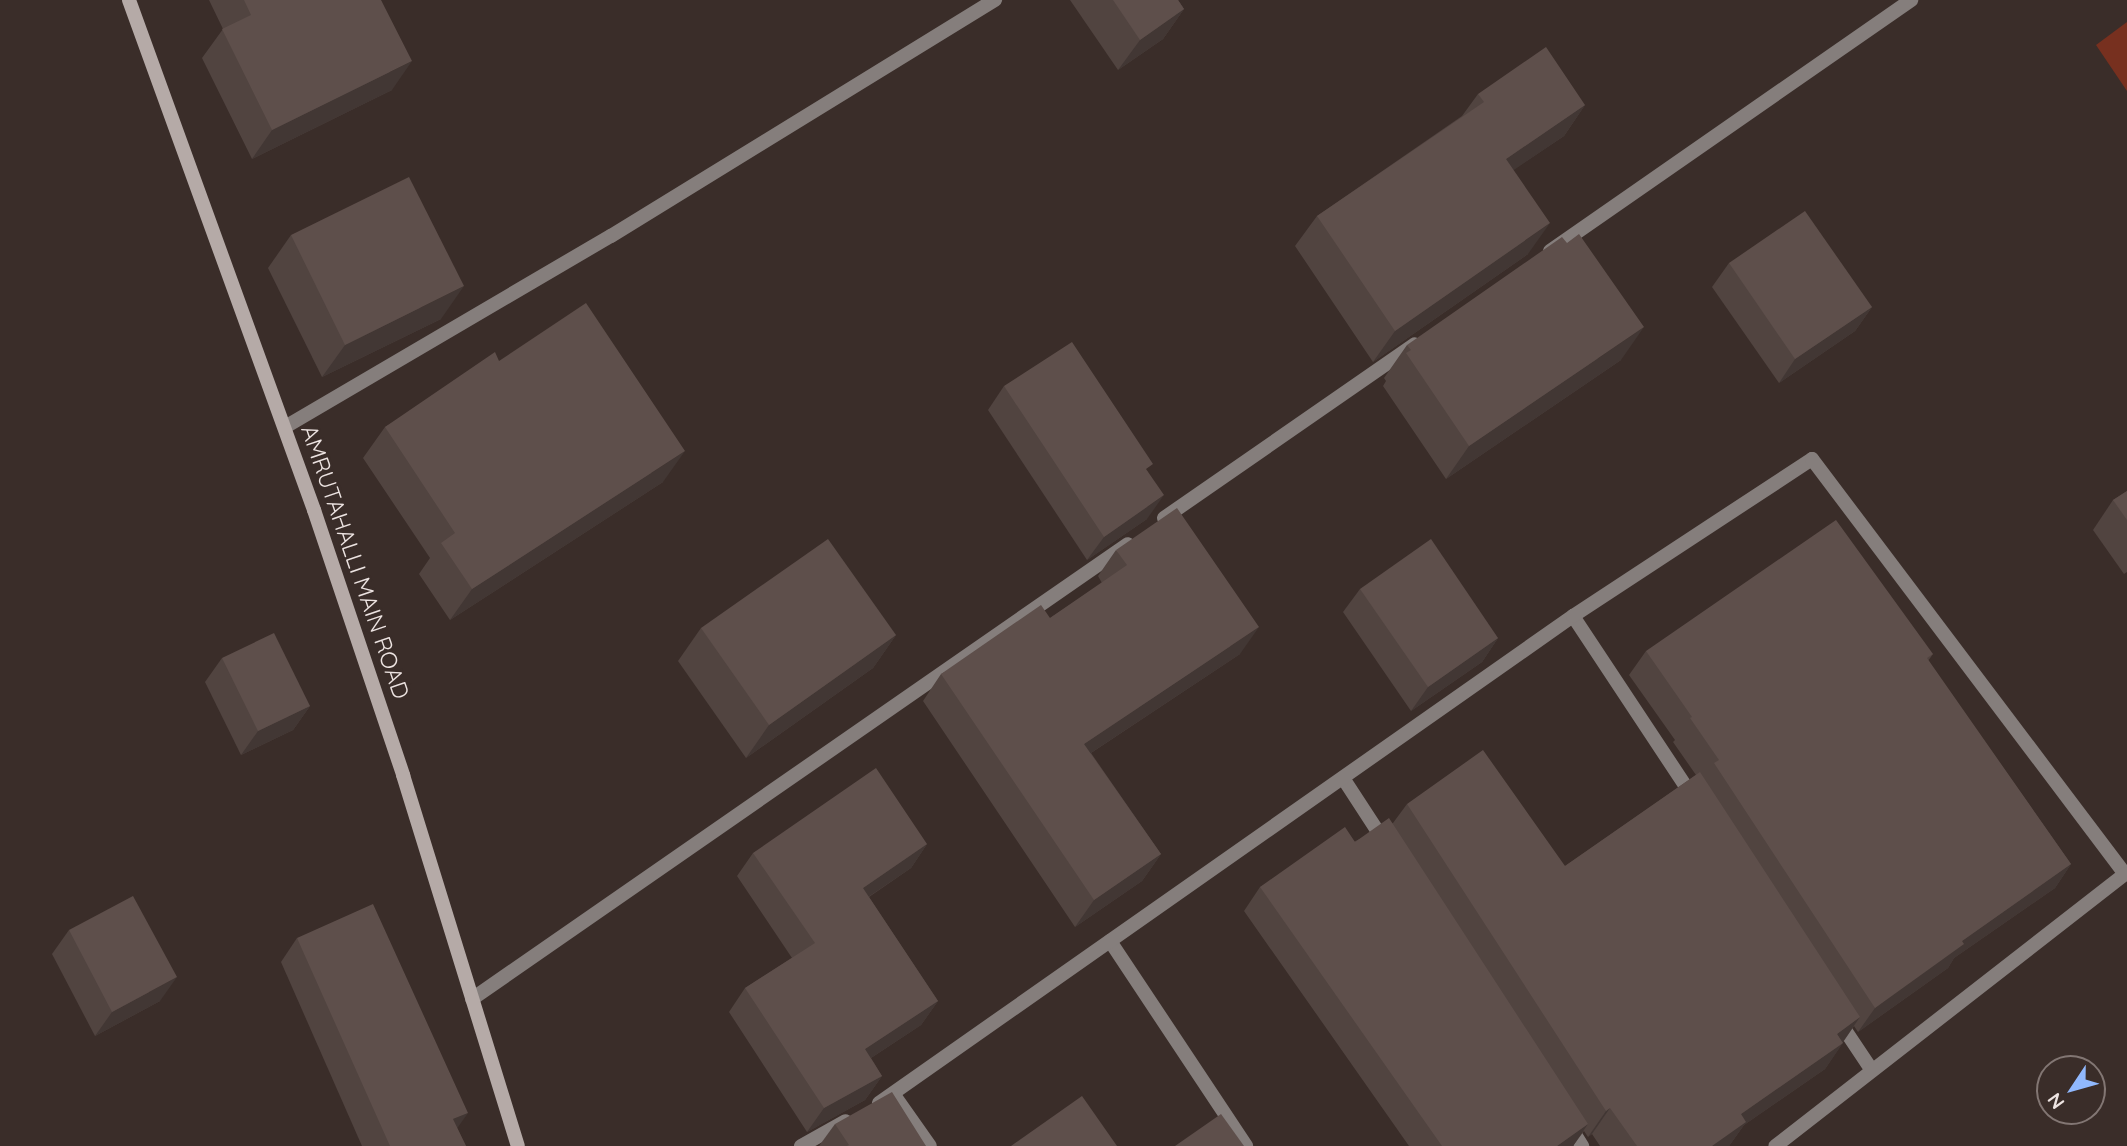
<!DOCTYPE html>
<html>
<head>
<meta charset="utf-8">
<style>
  body { margin:0 }
  #map { position:relative; width:2127px; height:1146px; overflow:hidden; background:#3a2d29; font-family:Quicksand,sans-serif }
  div>[style] { position:absolute }
  .green>* { inset:0; background:#77301f }
  .street>* { height:14px; margin:-7px; padding:0 7px; transform-origin:7px; border-radius:7px; background:#857e7c }
  .secondary>* { height:14px; margin:-7px; padding:0 7px; transform-origin:7px; border-radius:7px; background:#b5aaa7 }
  .wall>* { inset:0; background:#514440 }
  .shaded-wall>* { inset:0; background:#423734 }
  .building>* { inset:0; background:#5e4f4b }
  span { translate:-50% -50%; white-space:nowrap; text-align:center; line-height:1.15; -webkit-text-stroke:5px #3a2d29; paint-order:stroke }
  .street-label { font-size:23px; color:#ede4e2 }
  .north { position:absolute; left:2036px; top:1055px; width:70px; height:70px; box-sizing:border-box; background:#3a2d29; border:2px solid #827673; border-radius:50%; rotate:234deg; font-size:19px; font-weight:700; line-height:28px; text-align:center; color:#ede4e2 }
  .north::after { content:''; display:block; margin:auto; width:24px; height:32px; background:#90b8fd; clip-path:polygon(50% 0,100% 100%,50% 72%,0 100%) }
</style>
</head>
<body>
<div id="map">
  <div class="green">
    <div style="clip-path:polygon(2127px 22px,2127px 91px,2096px 45px)"></div>
  </div>
  <div class="street">
    <div style="left:1550px;top:251px;width:440px;rotate:-34.8deg"></div>
    <div style="left:285px;top:427px;width:378px;rotate:-30.4deg"></div>
    <div style="left:611px;top:236px;width:451px;rotate:-31.6deg"></div>
    <div style="left:1164px;top:518px;width:305px;rotate:-34.7deg"></div>
    <div style="left:1573px;top:616px;width:219px;rotate:56.5deg"></div>
    <div style="left:1343px;top:778px;width:75px;rotate:56.9deg"></div>
    <div style="left:1110px;top:941px;width:246px;rotate:56.4deg"></div>
    <div style="left:472px;top:999px;width:798px;rotate:-34.75deg"></div>
    <div style="left:1837px;top:1018px;width:61px;rotate:56.3deg"></div>
    <div style="left:894px;top:1095px;width:62px;rotate:54.8deg"></div>
    <div style="left:879px;top:1103px;width:848px;rotate:-35.06deg"></div>
    <div style="left:1573px;top:616px;width:286px;rotate:-33.3deg"></div>
    <div style="left:1812px;top:459px;width:520px;rotate:52.98deg"></div>
    <div style="left:2125px;top:874px;width:443px;rotate:142.1deg"></div>
    <div style="left:1569px;top:1125px;width:25px;rotate:58deg"></div>
    <div style="left:801px;top:1146px;width:51px;rotate:-29.1deg"></div>
  </div>
  <div class="secondary">
    <div style="left:129px;top:0;width:543px;rotate:70.06deg"></div>
    <div style="left:314px;top:510px;width:280px;rotate:71.4deg"></div>
    <div style="left:403px;top:775px;width:388px;rotate:72.8deg"></div>
  </div>
  <div class="wall">
    <div style="clip-path:polygon(209px 0,381px 0,392px 90px,252px 159px,202px 58px,223px 29px)"></div>
    <div style="clip-path:polygon(1070px 0,1178px 0,1184px 9px,1163px 39px,1118px 70px)"></div>
    <div style="clip-path:polygon(1478px 94px,1585px 105px,1564px 136px,1513px 170px,1528px 254px,1373px 362px,1295px 246px,1317px 216px,1462px 116px)"></div>
    <div style="clip-path:polygon(291px 235px,441px 319px,322px 377px,268px 268px)"></div>
    <div style="clip-path:polygon(1729px 263px,1872px 307px,1855px 331px,1779px 383px,1712px 287px)"></div>
    <div style="clip-path:polygon(1407px 345px,1621px 360px,1446px 479px,1383px 386px,1386px 381px,1384px 378px)"></div>
    <div style="clip-path:polygon(499px 361px,663px 482px,450px 620px,419px 574px,430px 558px,363px 458px,385px 427px)"></div>
    <div style="clip-path:polygon(1004px 386px,1148px 472px,1147px 519px,1087px 560px,988px 410px)"></div>
    <div style="clip-path:polygon(2127px 491px,2127px 572px,2124px 574px,2093px 530px,2113px 500px)"></div>
    <div style="clip-path:polygon(1116px 550px,1240px 654px,1091px 753px,1161px 854px,1142px 881px,1075px 927px,923px 701px,941px 674px,1050px 618px,1102px 583px,1098px 576px)"></div>
    <div style="clip-path:polygon(1360px 589px,1498px 638px,1482px 662px,1411px 711px,1343px 612px)"></div>
    <div style="clip-path:polygon(701px 628px,896px 635px,873px 668px,746px 758px,678px 661px)"></div>
    <div style="clip-path:polygon(1646px 651px,1933px 654px,1928px 661px,2071px 864px,2055px 888px,1954px 958px,1948px 968px,1858px 1032px,1854px 1026px,1825px 1069px,1744px 1125px,1729px 1146px,1600px 1146px,1592px 1134px,1588px 1137px,1584px 1131px,1573px 1146px,1409px 1146px,1244px 911px,1260px 887px,1393px 823px,1407px 804px,1565px 866px,1696px 775px,1673px 742px,1675px 740px,1629px 675px)"></div>
    <div style="clip-path:polygon(222px 658px,310px 706px,293px 730px,241px 755px,205px 682px)"></div>
    <div style="clip-path:polygon(927px 844px,911px 868px,869px 897px,938px 1001px,921px 1025px,871px 1058px,882px 1076px,865px 1100px,807px 1132px,729px 1012px,745px 988px,792px 958px,737px 876px,753px 853px)"></div>
    <div style="clip-path:polygon(69px 930px,160px 1001px,95px 1036px,52px 954px)"></div>
    <div style="clip-path:polygon(297px 938px,457px 1128px,466px 1146px,362px 1146px,281px 962px)"></div>
    <div style="clip-path:polygon(835px 1124px,926px 1146px,819px 1146px)"></div>
  </div>
  <div class="shaded-wall">
    <div style="clip-path:polygon(1184px 9px,1163px 39px,1118px 70px,1140px 40px)"></div>
    <div style="clip-path:polygon(412px 61px,392px 90px,252px 159px,272px 130px)"></div>
    <div style="clip-path:polygon(1585px 105px,1564px 136px,1484px 190px,1506px 159px)"></div>
    <div style="clip-path:polygon(1550px 223px,1528px 254px,1373px 362px,1395px 331px)"></div>
    <div style="clip-path:polygon(464px 286px,441px 319px,322px 377px,345px 345px)"></div>
    <div style="clip-path:polygon(1872px 307px,1855px 331px,1779px 383px,1795px 359px)"></div>
    <div style="clip-path:polygon(1644px 327px,1621px 360px,1446px 479px,1469px 446px)"></div>
    <div style="clip-path:polygon(685px 451px,663px 482px,450px 620px,472px 589px)"></div>
    <div style="clip-path:polygon(1164px 495px,1147px 519px,1087px 560px,1104px 537px)"></div>
    <div style="clip-path:polygon(1259px 627px,1240px 654px,1065px 770px,1084px 744px)"></div>
    <div style="clip-path:polygon(896px 635px,873px 668px,746px 758px,769px 725px)"></div>
    <div style="clip-path:polygon(1498px 638px,1482px 662px,1411px 711px,1428px 687px)"></div>
    <div style="clip-path:polygon(310px 706px,293px 730px,241px 755px,258px 731px)"></div>
    <div style="clip-path:polygon(927px 844px,911px 868px,846px 912px,863px 888px)"></div>
    <div style="clip-path:polygon(1161px 854px,1142px 881px,1075px 927px,1094px 900px)"></div>
    <div style="clip-path:polygon(2071px 864px,2055px 888px,1954px 958px,1948px 968px,1858px 1032px,1875px 1008px,1962px 941px)"></div>
    <div style="clip-path:polygon(177px 977px,160px 1001px,95px 1036px,112px 1012px)"></div>
    <div style="clip-path:polygon(938px 1001px,921px 1025px,848px 1073px,865px 1049px)"></div>
    <div style="clip-path:polygon(1860px 1017px,1842px 1043px,1837px 1034px)"></div>
    <div style="clip-path:polygon(1843px 1043px,1825px 1069px,1744px 1125px,1729px 1146px,1712px 1146px,1741px 1114px)"></div>
    <div style="clip-path:polygon(882px 1076px,865px 1100px,807px 1132px,824px 1108px)"></div>
    <div style="clip-path:polygon(1610px 1108px,1592px 1134px,1588px 1137px,1606px 1111px)"></div>
    <div style="clip-path:polygon(468px 1113px,451px 1137px,453px 1119px)"></div>
    <div style="clip-path:polygon(1588px 1124px,1573px 1146px,1557px 1146px)"></div>
  </div>
  <div class="building">
    <div style="clip-path:polygon(244px 0,381px 0,412px 61px,272px 130px,222px 29px,251px 15px)"></div>
    <div style="clip-path:polygon(1113px 0,1178px 0,1184px 9px,1140px 40px)"></div>
    <div style="clip-path:polygon(1546px 47px,1585px 105px,1506px 159px,1550px 223px,1395px 331px,1317px 216px,1484px 102px,1478px 94px)"></div>
    <div style="clip-path:polygon(409px 177px,464px 286px,345px 345px,291px 235px)"></div>
    <div style="clip-path:polygon(1805px 211px,1872px 307px,1795px 359px,1729px 263px)"></div>
    <div style="clip-path:polygon(1579px 234px,1644px 327px,1469px 446px,1406px 353px,1411px 350px,1407px 345px,1562px 237px,1567px 243px)"></div>
    <div style="clip-path:polygon(586px 303px,685px 451px,472px 589px,441px 543px,455px 533px,385px 427px,495px 352px,499px 361px)"></div>
    <div style="clip-path:polygon(1072px 342px,1153px 464px,1146px 469px,1164px 495px,1104px 537px,1004px 386px)"></div>
    <div style="clip-path:polygon(2127px 491px,2127px 520px,2113px 500px)"></div>
    <div style="clip-path:polygon(1177px 508px,1259px 627px,1084px 744px,1161px 854px,1094px 900px,941px 674px,1041px 605px,1050px 618px,1127px 565px,1116px 550px)"></div>
    <div style="clip-path:polygon(1836px 520px,1933px 654px,1927px 658px,2071px 864px,1962px 941px,1964px 944px,1875px 1008px,1714px 763px,1719px 760px,1690px 718px,1692px 717px,1646px 651px)"></div>
    <div style="clip-path:polygon(828px 539px,896px 635px,769px 725px,701px 628px)"></div>
    <div style="clip-path:polygon(1431px 539px,1498px 638px,1428px 687px,1360px 589px)"></div>
    <div style="clip-path:polygon(274px 633px,310px 706px,258px 731px,222px 658px)"></div>
    <div style="clip-path:polygon(1483px 750px,1565px 866px,1700px 772px,1860px 1017px,1837px 1034px,1843px 1043px,1741px 1114px,1746px 1122px,1712px 1146px,1637px 1146px,1610px 1108px,1606px 1111px,1407px 804px)"></div>
    <div style="clip-path:polygon(876px 768px,927px 844px,863px 888px,938px 1001px,865px 1049px,882px 1076px,824px 1108px,745px 988px,815px 943px,753px 853px)"></div>
    <div style="clip-path:polygon(1389px 818px,1588px 1124px,1557px 1146px,1442px 1146px,1260px 887px,1345px 827px,1355px 842px)"></div>
    <div style="clip-path:polygon(133px 896px,177px 977px,112px 1012px,69px 930px)"></div>
    <div style="clip-path:polygon(373px 904px,468px 1113px,453px 1119px,466px 1146px,390px 1146px,297px 938px)"></div>
    <div style="clip-path:polygon(892px 1092px,926px 1146px,847px 1146px,849px 1145px,835px 1124px)"></div>
    <div style="clip-path:polygon(1082px 1096px,1117px 1146px,1011px 1146px)"></div>
    <div style="clip-path:polygon(1221px 1114px,1244px 1146px,1175px 1146px)"></div>
  </div>
  <div class="street-label">
    <span style="left:355px;top:562px;rotate:71deg">AMRUTAHALLI MAIN ROAD</span>
  </div>
  <div class="north">N</div>
</div>
</body>
</html>
